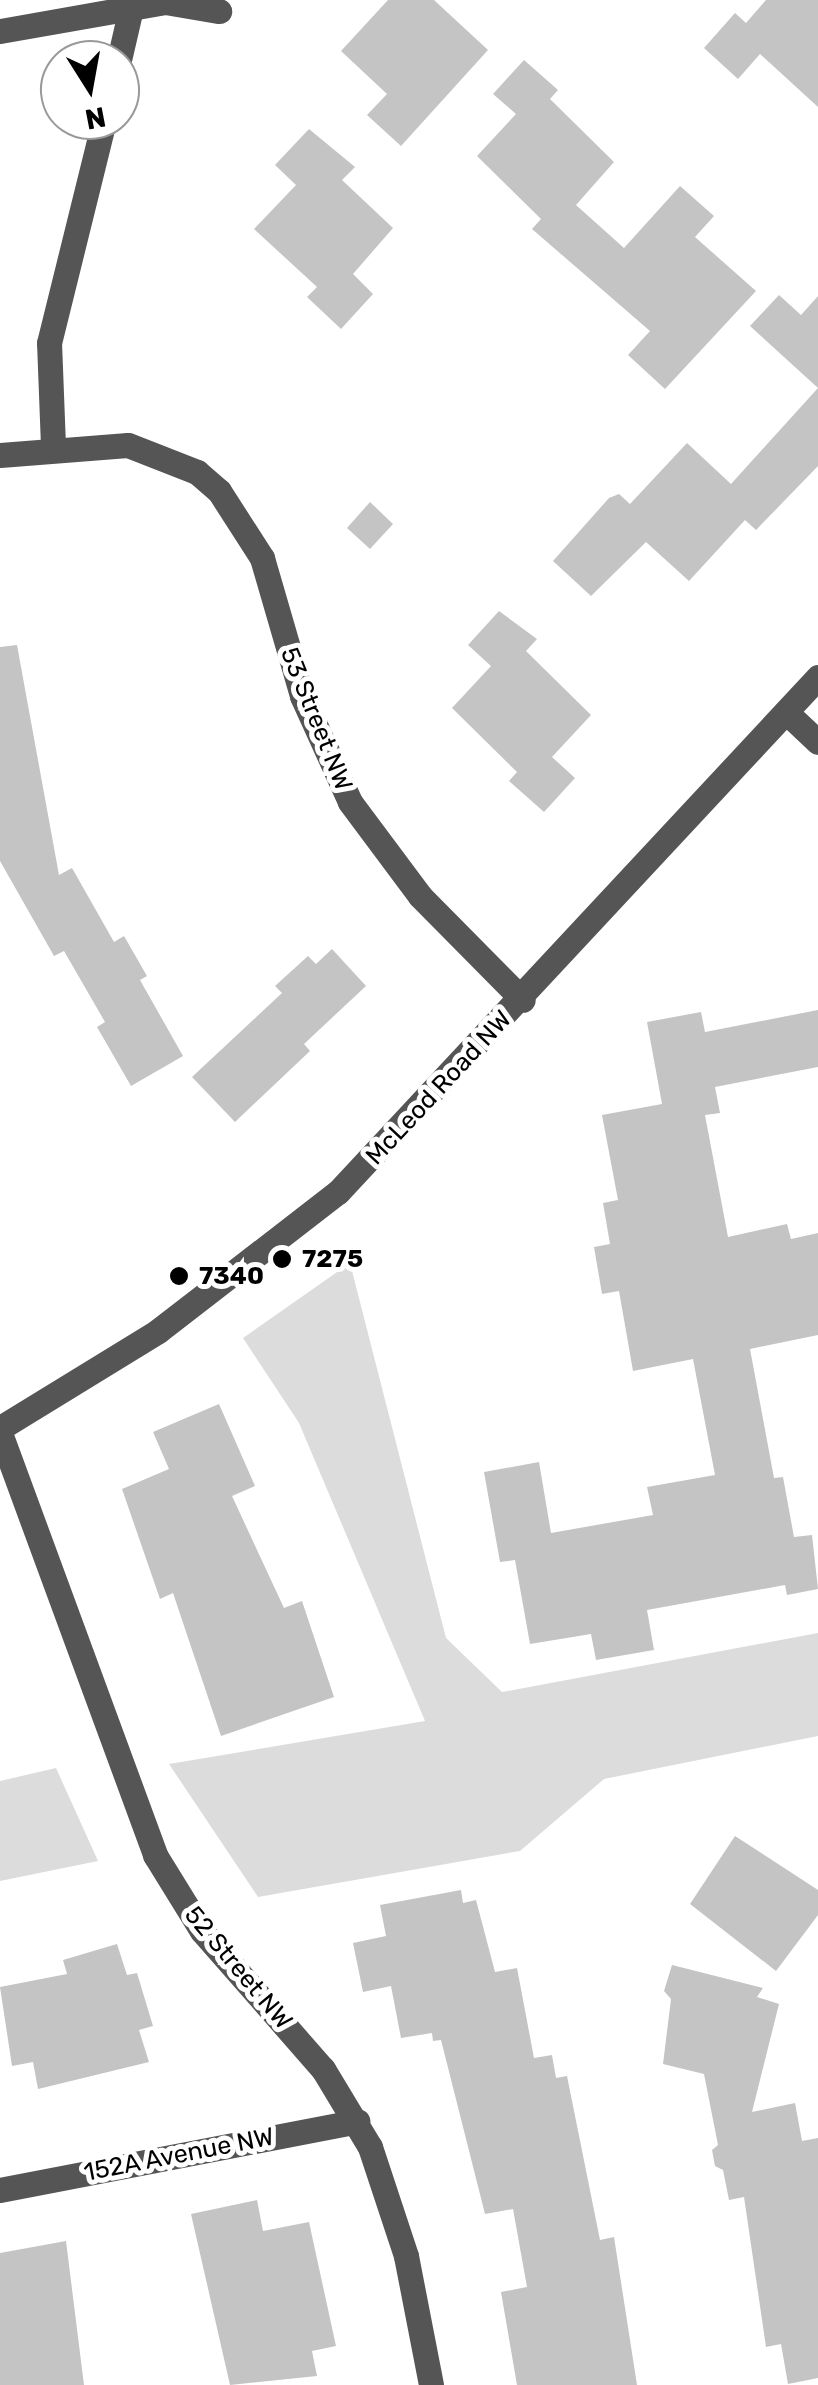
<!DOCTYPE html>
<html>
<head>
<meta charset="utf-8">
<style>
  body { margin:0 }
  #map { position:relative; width:818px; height:2385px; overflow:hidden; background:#fff; font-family:Rubik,sans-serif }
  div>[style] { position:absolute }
  .green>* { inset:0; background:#dcdcdc }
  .building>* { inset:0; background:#c4c4c4 }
  .minor>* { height:25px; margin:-12.5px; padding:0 12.5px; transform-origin:12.5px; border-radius:12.5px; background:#555 }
  .dots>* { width:28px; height:28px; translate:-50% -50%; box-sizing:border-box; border:5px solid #fff; border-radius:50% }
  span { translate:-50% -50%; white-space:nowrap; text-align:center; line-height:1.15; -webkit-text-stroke:10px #fff; paint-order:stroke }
  .street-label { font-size:25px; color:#000 }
  .poi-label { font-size:25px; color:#000; font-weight:700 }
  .left { translate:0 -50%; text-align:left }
  .north { position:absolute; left:40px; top:40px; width:100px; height:100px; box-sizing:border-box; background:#fff; border:2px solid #999; border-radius:50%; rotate:169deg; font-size:28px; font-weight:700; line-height:40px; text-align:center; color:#000 }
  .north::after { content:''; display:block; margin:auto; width:35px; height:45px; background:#000; clip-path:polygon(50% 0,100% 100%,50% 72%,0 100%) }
</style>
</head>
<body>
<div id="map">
  <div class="green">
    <div style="clip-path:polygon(350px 1263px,446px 1638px,502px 1692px,818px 1633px,818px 1736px,604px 1779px,520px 1851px,258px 1897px,169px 1764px,425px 1721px,299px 1423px,243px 1338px)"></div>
    <div style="clip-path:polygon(56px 1768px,98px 1861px,0 1881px,0 1781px)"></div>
  </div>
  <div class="building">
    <div style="clip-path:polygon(388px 0,434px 0,488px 50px,401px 146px,367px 115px,387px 94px,341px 51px)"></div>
    <div style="clip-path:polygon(766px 0,818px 0,818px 107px,760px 54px,738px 79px,704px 48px,735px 13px,746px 23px)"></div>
    <div style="clip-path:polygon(524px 60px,558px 90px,550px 99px,614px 162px,576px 205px,624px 248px,680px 186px,714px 216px,695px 237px,756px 291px,665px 389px,628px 355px,650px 331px,532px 229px,541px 219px,477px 156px,516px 114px,493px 94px)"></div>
    <div style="clip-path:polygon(309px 129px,355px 167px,342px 180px,393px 228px,353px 274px,373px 294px,341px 329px,307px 297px,317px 287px,254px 229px,296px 185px,275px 165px)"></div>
    <div style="clip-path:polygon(779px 295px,801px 315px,818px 296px,818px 466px,756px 530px,745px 520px,689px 581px,646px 542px,591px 596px,553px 561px,609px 498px,619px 494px,630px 504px,687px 443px,731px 484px,818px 388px,750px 326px)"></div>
    <div style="clip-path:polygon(370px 502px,393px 524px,370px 549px,347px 528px)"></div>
    <div style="clip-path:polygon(499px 611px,537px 639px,526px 651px,591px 715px,552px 757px,575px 778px,544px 812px,509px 781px,517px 772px,452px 708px,491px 666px,468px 645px)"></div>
    <div style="clip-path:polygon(17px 645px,59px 875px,72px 868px,114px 942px,124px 936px,147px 976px,140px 980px,183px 1056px,131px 1086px,97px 1027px,105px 1022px,64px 951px,54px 956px,0 861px,0 647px)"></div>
    <div style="clip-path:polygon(332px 949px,366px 986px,304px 1044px,310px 1051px,235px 1122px,192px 1077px,282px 993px,275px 986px,308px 956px,316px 964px)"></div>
    <div style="clip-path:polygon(818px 1010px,818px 1067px,715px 1087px,720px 1113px,705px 1115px,728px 1237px,787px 1224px,791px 1239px,818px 1233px,818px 1335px,750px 1349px,774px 1478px,783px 1477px,794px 1537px,812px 1535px,818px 1589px,787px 1595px,785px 1585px,647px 1610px,654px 1650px,596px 1660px,591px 1634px,530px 1644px,515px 1560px,500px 1562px,484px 1472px,539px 1462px,551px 1533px,653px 1515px,647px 1487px,715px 1475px,693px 1359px,633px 1371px,619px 1291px,602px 1294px,594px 1247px,610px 1244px,603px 1203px,618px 1200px,602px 1115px,662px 1104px,647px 1022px,701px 1012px,705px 1032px)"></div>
    <div style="clip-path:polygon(219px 1404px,255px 1486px,232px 1496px,284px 1608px,302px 1601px,334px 1697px,221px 1736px,173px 1593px,160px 1599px,122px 1489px,169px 1469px,153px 1432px)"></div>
    <div style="clip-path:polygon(735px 1836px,818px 1890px,818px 1915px,776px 1971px,690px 1904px)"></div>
    <div style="clip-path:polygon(461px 1890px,463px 1903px,476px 1900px,495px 1972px,517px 1968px,534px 2058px,552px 2055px,556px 2078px,567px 2076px,600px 2240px,614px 2237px,637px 2385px,517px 2385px,501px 2292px,527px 2287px,513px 2209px,485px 2214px,441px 2040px,433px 2041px,432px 2033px,401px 2038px,391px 1986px,363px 1992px,353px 1943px,386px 1936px,380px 1905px)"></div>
    <div style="clip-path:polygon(117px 1944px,127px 1975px,137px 1973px,153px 2026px,139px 2030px,149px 2062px,38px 2089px,33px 2062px,12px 2066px,0 1987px,67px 1974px,63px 1960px)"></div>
    <div style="clip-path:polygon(672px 1965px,763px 1988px,757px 1997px,779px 2004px,752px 2112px,795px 2103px,802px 2141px,818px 2138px,818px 2378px,788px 2384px,781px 2344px,766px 2347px,744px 2197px,729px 2200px,723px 2170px,715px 2166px,712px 2150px,718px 2145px,704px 2074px,663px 2064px,671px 1999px,664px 1991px)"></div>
    <div style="clip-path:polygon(257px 2200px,263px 2231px,309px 2222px,336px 2346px,312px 2351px,317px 2376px,230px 2385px,191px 2214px)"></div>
    <div style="clip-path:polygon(66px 2241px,84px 2385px,0 2385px,0 2253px)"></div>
  </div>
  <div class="minor">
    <div style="left:0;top:31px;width:168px;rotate:-10deg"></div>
    <div style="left:165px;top:2px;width:55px;rotate:9.5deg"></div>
    <div style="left:119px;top:60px;width:53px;rotate:-77deg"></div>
    <div style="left:53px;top:446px;width:103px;rotate:-92.2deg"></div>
    <div style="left:49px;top:343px;width:230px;rotate:-76.1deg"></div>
    <div style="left:0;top:455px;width:128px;rotate:-4.5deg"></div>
    <div style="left:128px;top:445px;width:74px;rotate:21.4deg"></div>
    <div style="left:197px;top:472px;width:29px;rotate:41deg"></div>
    <div style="left:219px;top:491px;width:80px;rotate:57.3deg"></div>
    <div style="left:262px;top:558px;width:144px;rotate:73.8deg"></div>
    <div style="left:302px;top:696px;width:116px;rotate:65.6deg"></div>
    <div style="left:350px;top:802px;width:117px;rotate:53.3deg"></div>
    <div style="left:420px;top:896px;width:146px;rotate:45.3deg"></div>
    <div style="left:786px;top:712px;width:44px;rotate:43.2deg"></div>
    <div style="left:0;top:1428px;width:185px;rotate:-31.5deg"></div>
    <div style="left:158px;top:1331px;width:227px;rotate:-37.7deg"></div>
    <div style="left:338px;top:1192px;width:704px;rotate:-47.01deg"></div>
    <div style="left:0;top:1433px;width:450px;rotate:69.8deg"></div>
    <div style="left:155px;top:1855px;width:89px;rotate:58.3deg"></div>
    <div style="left:202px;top:1931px;width:184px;rotate:48.8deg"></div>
    <div style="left:323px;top:2069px;width:91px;rotate:58.9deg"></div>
    <div style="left:370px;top:2147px;width:115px;rotate:71.7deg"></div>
    <div style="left:406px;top:2256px;width:131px;rotate:79deg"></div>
    <div style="left:0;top:2190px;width:364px;rotate:-10.9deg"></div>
  </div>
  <div class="dots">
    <div style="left:282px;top:1259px;background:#000"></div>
    <div style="left:179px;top:1276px;background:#000"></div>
  </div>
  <div class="street-label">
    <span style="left:316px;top:719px;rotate:68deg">53 Street NW</span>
    <span style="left:439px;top:1088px;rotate:-47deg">McLeod Road NW</span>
    <span style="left:238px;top:1968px;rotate:50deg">52 Street NW</span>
    <span style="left:179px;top:2155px;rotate:-11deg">152A Avenue NW</span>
  </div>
  <div class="poi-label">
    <span class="left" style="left:302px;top:1259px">7275</span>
    <span class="left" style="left:199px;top:1276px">7340</span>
  </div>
  <div class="north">N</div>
</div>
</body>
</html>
